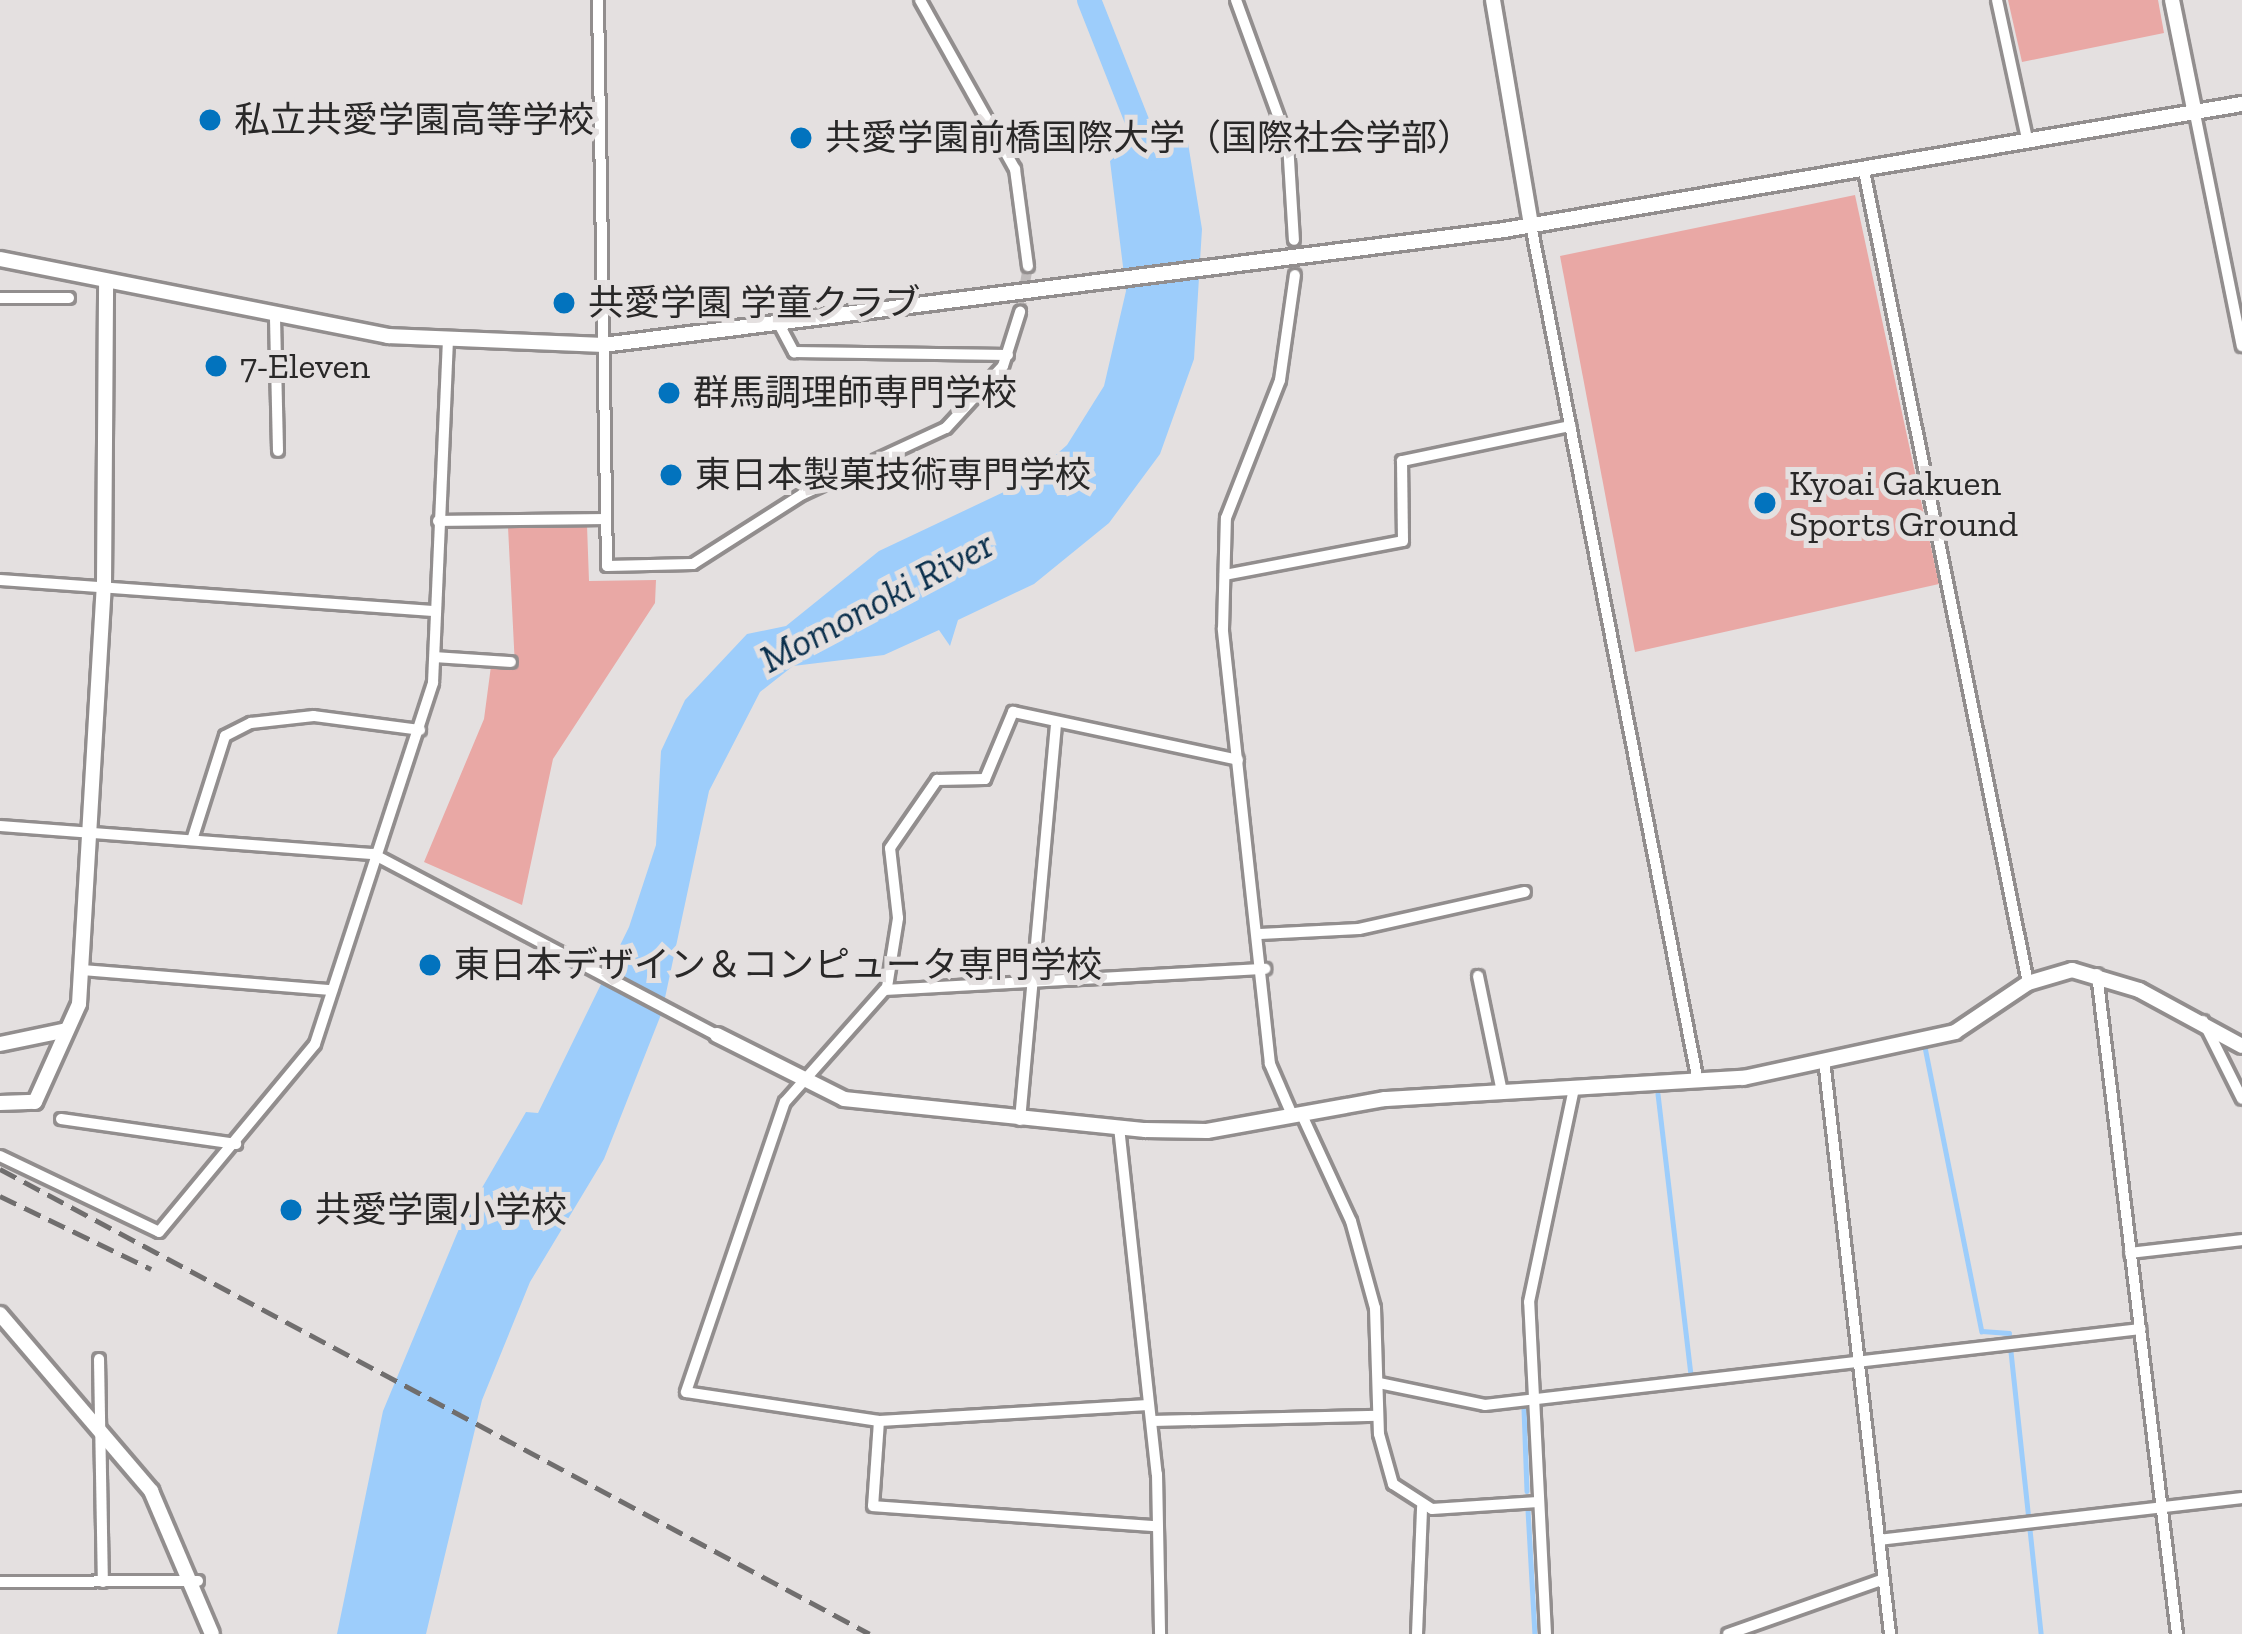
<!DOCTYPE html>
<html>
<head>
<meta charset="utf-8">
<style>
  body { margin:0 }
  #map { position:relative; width:2242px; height:1634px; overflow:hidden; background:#e4e0e0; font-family:"Zilla Slab","Noto Sans JP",serif }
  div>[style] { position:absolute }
  .green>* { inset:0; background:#e9a8a5 }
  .water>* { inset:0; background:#9dcdfb }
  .stream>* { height:4.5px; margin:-2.25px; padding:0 2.25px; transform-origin:2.25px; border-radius:2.25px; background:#9dcdfb }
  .river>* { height:24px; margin:-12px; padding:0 12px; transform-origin:12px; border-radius:12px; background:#9dcdfb }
  .minor-tunnel>* { height:10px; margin-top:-5px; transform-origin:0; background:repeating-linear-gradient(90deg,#bfbbbb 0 10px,transparent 0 15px) }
  .roads { filter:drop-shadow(3px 0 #928e8e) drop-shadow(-3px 0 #928e8e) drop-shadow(0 3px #928e8e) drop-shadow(0 -3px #928e8e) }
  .minor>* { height:10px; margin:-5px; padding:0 5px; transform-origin:5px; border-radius:5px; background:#fff }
  .tertiary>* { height:14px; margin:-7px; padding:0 7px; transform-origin:7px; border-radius:7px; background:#fff }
  .rail>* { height:4.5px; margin-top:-2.25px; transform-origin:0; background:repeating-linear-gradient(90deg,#706e6e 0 18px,transparent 0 27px) }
  .dots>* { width:33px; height:33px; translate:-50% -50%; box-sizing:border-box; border:6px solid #e4e0e0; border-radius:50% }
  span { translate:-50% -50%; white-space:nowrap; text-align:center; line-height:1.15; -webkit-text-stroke:10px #e4e0e0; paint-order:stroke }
  .poi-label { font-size:36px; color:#292828 }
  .left { translate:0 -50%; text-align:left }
  .water-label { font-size:39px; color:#0a2f4c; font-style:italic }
</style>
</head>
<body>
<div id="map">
  <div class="green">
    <div style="clip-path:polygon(2008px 0,2158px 0,2164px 33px,2022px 62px)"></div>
    <div style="clip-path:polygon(1855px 195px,1939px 584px,1635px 652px,1560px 256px)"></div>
    <div style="clip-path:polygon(587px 525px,589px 581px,656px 580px,655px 603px,553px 759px,522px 905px,424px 862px,484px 719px,491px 666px,515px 667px,508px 527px)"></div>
  </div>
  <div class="water">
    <div style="clip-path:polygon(1152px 124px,1188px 143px,1202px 229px,1194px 359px,1160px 454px,1109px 523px,1034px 584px,958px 620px,950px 646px,939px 630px,884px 655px,793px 666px,760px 692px,709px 791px,662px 1012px,604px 1159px,530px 1282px,482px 1400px,426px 1634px,337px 1634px,383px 1411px,461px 1224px,526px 1112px,538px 1113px,629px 927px,656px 845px,661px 751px,685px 700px,747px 634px,786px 626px,879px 551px,1025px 482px,1067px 445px,1104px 386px,1126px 291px,1110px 161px)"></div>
  </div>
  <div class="stream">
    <div style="left:1925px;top:1047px;width:290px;rotate:78.7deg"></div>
    <div style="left:1982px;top:1331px;width:27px;rotate:4deg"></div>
    <div style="left:2009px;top:1333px;width:303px;rotate:83.9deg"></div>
    <div style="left:1658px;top:1094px;width:281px;rotate:83.3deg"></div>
    <div style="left:1524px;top:1409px;width:82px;rotate:87.9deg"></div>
    <div style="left:1528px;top:1510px;width:124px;rotate:86.8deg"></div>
  </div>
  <div class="river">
    <div style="left:1089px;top:0;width:171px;rotate:68.4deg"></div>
  </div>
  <div class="minor-tunnel">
    <div style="left:1020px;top:312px;width:47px;rotate:-80.1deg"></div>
  </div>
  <div class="roads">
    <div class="minor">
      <div style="left:598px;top:0;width:566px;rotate:89.09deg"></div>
      <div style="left:607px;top:566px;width:86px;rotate:-1.3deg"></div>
      <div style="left:693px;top:564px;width:130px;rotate:-32.5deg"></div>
      <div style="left:803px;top:494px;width:157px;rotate:-24.8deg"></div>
      <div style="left:946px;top:428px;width:84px;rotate:-47.4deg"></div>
      <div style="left:1003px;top:366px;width:57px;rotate:-72.5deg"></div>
      <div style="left:920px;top:0;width:194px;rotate:60.7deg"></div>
      <div style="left:1015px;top:169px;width:98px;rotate:82.4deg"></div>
      <div style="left:1236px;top:0;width:152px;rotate:70deg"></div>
      <div style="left:1288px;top:143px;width:97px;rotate:86.5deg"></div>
      <div style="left:1997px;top:0;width:142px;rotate:77.8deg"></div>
      <div style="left:2194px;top:109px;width:242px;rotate:78.6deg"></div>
      <div style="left:1864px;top:171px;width:828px;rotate:78.58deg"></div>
      <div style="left:1531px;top:225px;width:873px;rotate:78.97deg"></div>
      <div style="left:0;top:298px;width:69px"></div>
      <div style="left:275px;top:318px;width:133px;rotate:88.7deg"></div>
      <div style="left:780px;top:326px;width:30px;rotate:62deg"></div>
      <div style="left:794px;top:352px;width:214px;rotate:0.8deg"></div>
      <div style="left:438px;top:521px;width:164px;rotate:-0.7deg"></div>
      <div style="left:1225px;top:575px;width:181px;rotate:-10.8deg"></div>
      <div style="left:1403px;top:541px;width:80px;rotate:-90.7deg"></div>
      <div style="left:1402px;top:461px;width:172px;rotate:-11.8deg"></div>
      <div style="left:0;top:580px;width:436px;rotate:4.1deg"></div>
      <div style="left:435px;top:657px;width:76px;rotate:3.8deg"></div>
      <div style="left:0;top:826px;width:374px;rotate:4.3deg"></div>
      <div style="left:373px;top:854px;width:389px;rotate:27.8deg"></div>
      <div style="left:193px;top:837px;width:106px;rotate:-72.4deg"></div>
      <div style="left:225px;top:736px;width:29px;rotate:-27deg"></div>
      <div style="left:251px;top:723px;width:63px;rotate:-6.3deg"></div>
      <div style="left:314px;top:716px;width:107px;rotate:7.5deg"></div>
      <div style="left:1260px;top:934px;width:99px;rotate:-2.9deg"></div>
      <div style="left:1359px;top:929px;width:170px;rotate:-12.6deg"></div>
      <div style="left:81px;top:970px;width:252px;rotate:4.6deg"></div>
      <div style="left:2097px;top:974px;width:665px;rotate:83.09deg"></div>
      <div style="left:1478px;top:976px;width:118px;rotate:78.3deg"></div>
      <div style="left:885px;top:990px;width:381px;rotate:-3.2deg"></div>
      <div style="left:2203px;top:1021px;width:87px;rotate:63.4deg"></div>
      <div style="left:1824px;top:1060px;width:578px;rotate:83.44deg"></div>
      <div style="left:1301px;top:1113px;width:119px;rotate:65.2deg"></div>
      <div style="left:1351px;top:1221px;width:90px;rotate:74.6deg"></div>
      <div style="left:1375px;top:1308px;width:126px;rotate:88.2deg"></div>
      <div style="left:1379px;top:1434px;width:52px;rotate:74.4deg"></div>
      <div style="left:1393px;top:1484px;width:46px;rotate:32.7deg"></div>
      <div style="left:1432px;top:1509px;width:106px;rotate:-3.8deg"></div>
      <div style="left:1292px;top:1115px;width:56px;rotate:-113.3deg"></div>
      <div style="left:1270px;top:1064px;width:438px;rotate:-96.2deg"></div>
      <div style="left:1223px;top:629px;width:111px;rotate:-88.5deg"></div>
      <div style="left:1226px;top:518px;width:148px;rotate:-68.6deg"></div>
      <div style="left:1280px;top:380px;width:106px;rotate:-81.9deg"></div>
      <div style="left:61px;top:1119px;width:177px;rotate:8.1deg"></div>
      <div style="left:1020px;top:1120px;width:395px;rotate:-84.8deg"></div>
      <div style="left:1119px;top:1127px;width:349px;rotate:83.8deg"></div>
      <div style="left:1157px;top:1474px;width:160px;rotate:88.9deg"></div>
      <div style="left:0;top:1156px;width:176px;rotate:25.5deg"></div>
      <div style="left:159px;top:1232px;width:244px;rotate:-50.3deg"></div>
      <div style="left:315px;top:1044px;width:380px;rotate:-71.9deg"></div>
      <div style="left:433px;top:683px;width:341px;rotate:-87.5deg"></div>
      <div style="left:2130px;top:1253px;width:113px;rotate:-6.6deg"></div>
      <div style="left:99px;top:1359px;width:223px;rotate:89deg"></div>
      <div style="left:1379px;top:1383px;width:108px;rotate:11.7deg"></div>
      <div style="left:1485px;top:1405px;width:660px;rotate:-6.61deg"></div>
      <div style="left:1148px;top:1405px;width:269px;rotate:176.6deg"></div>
      <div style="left:879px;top:1421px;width:195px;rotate:-171.5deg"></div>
      <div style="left:686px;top:1392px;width:306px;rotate:-71.2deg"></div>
      <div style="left:785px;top:1102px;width:154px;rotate:-48.4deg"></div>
      <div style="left:887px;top:987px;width:70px;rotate:-80.9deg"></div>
      <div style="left:898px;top:918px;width:70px;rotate:-96.5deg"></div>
      <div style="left:890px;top:848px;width:83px;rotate:-55.3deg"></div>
      <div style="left:937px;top:780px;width:48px;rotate:-1.2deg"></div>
      <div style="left:985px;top:779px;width:73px;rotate:-67.3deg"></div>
      <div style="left:1013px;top:712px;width:230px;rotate:12deg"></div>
      <div style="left:879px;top:1421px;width:85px;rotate:94deg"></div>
      <div style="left:873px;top:1506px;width:282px;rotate:4.1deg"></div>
      <div style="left:1152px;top:1421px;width:226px;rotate:-1.3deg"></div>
      <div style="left:1879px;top:1540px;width:365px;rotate:-6.6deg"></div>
      <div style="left:0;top:1582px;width:198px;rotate:-0.3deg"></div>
      <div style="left:1417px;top:1634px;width:127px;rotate:-87.7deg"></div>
      <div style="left:1546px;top:1634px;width:332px;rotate:-92.9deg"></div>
      <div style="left:1529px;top:1302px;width:219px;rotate:-78.1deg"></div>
      <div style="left:1728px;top:1634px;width:165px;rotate:-19.4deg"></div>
    </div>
    <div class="tertiary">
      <div style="left:1493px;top:0;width:228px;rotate:80.4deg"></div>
      <div style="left:2172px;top:0;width:111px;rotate:78.6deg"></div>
      <div style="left:0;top:259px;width:396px;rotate:11.2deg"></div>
      <div style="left:388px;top:336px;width:215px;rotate:2.4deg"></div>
      <div style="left:603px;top:345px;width:908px;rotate:-7.27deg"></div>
      <div style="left:1504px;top:230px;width:749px;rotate:-9.69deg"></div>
      <div style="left:717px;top:1035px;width:142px;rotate:26.7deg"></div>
      <div style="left:844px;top:1099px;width:303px;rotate:5.9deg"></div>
      <div style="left:1145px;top:1130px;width:62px;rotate:0.9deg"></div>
      <div style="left:1207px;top:1131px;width:181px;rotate:-10.2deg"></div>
      <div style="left:1385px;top:1099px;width:359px;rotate:-3.4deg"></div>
      <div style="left:1743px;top:1078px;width:217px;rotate:-12.2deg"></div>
      <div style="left:1955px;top:1032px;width:88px;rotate:-33.9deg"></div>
      <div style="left:2028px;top:983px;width:46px;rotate:-16.5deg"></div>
      <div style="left:2072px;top:970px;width:70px;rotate:16.6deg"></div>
      <div style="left:2139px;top:990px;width:117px;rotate:28.5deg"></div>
      <div style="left:0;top:1044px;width:68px;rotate:-11.8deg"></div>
      <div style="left:0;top:1103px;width:35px;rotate:-2deg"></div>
      <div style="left:35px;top:1102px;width:107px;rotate:-65.8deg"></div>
      <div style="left:79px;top:1004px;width:421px;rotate:-86.6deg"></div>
      <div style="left:104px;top:584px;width:302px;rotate:-89.6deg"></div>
      <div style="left:0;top:1314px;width:233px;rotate:49.5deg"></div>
      <div style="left:151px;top:1491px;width:155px;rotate:66.9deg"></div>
    </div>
  </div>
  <div class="rail">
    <div style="left:0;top:1169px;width:986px;rotate:28.12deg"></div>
    <div style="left:0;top:1196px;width:168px;rotate:25.8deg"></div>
  </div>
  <div class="dots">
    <div style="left:210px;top:120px;background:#0273be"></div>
    <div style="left:801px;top:138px;background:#0273be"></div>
    <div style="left:564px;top:303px;background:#0273be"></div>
    <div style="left:216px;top:366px;background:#0273be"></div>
    <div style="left:669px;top:393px;background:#0273be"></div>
    <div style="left:671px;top:475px;background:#0273be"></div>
    <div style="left:1765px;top:503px;background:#0273be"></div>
    <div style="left:430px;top:965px;background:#0273be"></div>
    <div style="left:291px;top:1210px;background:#0273be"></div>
  </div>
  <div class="poi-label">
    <span class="left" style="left:234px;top:120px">私立共愛学園高等学校</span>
    <span class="left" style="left:825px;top:138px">共愛学園前橋国際大学（国際社会学部）</span>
    <span class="left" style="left:588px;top:303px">共愛学園 学童クラブ</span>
    <span class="left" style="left:240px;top:366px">7-Eleven</span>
    <span class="left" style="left:693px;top:393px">群馬調理師専門学校</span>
    <span class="left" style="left:695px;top:475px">東日本製菓技術専門学校</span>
    <span class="left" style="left:1789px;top:503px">Kyoai Gakuen<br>Sports Ground</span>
    <span class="left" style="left:454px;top:965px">東日本デザイン＆コンピュータ専門学校</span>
    <span class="left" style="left:315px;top:1210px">共愛学園小学校</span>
  </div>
  <div class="water-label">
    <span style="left:877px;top:602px;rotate:-28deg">Momonoki River</span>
  </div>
</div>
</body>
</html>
